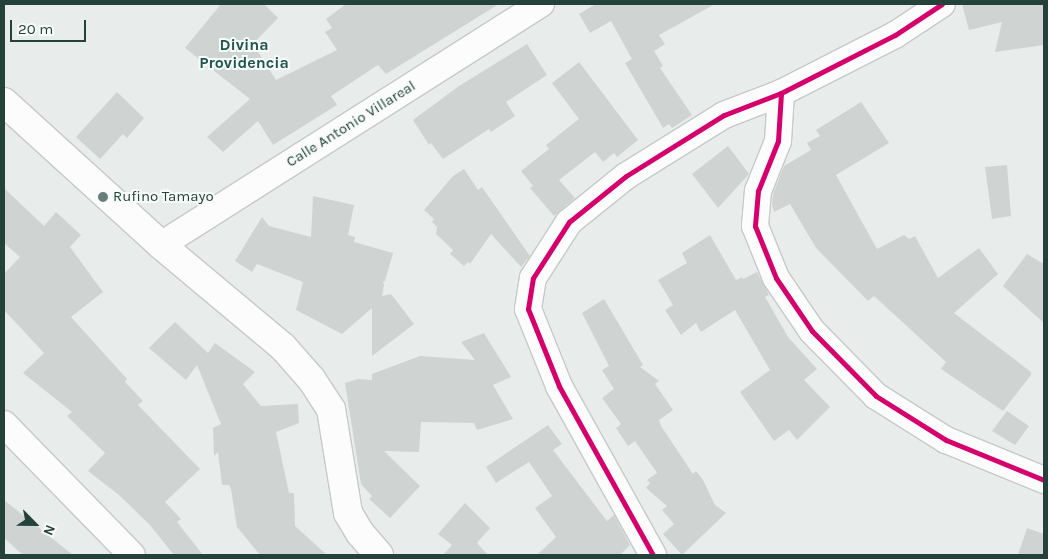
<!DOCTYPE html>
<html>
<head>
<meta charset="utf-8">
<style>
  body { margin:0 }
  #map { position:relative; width:1048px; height:559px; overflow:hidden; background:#e8edeb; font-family:Karla,sans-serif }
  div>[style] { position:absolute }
  .building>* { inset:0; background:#cfd4d2 }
  .roads { filter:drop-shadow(1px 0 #c5cac8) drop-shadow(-1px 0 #c5cac8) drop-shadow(0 1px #c5cac8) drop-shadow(0 -1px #c5cac8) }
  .street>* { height:26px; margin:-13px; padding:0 13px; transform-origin:13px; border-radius:13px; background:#fcfcfc }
  .secondary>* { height:28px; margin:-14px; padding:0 14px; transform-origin:14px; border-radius:14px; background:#fcfcfc }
  .cycleway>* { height:5px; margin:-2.5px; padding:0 2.5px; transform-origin:2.5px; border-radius:2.5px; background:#d6006c }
  .dots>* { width:14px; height:14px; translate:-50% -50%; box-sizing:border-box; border:2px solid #f7fbf9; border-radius:50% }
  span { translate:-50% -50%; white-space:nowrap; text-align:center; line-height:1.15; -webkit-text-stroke:4px #f7fbf9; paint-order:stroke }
  .street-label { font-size:15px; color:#24423a }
  .poi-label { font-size:15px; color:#24423a }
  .left { translate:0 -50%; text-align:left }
  .neighbourhood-label { font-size:16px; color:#1f5548; font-weight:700 }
  .frame { position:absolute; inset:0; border:5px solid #24423a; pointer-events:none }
  .north { position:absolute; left:10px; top:499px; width:50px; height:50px; -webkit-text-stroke:4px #f7fbf9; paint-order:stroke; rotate:113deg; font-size:14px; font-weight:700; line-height:20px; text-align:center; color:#24423a }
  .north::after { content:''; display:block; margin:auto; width:18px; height:22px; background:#24423a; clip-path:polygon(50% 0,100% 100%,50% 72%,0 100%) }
  .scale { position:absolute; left:10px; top:20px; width:76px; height:22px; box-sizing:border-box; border:2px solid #24423a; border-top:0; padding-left:6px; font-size:15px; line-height:18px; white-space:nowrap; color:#24423a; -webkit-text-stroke:4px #f7fbf9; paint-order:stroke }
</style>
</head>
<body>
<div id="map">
  <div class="building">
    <div style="clip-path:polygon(221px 4px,264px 4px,278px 18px,253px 44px,276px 80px,337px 50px,325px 32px,332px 28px,326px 19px,346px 4px,499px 4px,386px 74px,378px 65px,331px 96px,337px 105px,273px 145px,258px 121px,223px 152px,207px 137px,250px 99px,185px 48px)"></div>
    <div style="clip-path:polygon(596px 4px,715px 4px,659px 35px,665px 44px,654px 51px,663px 66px,660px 68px,692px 115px,672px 128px,669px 124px,663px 128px,625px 63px,632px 59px,611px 21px,590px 33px,579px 14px)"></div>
    <div style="clip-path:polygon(962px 4px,1044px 4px,1044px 45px,995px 52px,1002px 22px,969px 30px)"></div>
    <div style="clip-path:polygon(527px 44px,547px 75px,506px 102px,515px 116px,491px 132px,489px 129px,443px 159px,431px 143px,429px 145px,413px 120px,459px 86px)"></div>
    <div style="clip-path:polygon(579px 62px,638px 140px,617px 157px,614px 153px,603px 162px,595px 152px,559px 180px,575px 198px,554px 216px,530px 188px,533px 186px,521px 171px,549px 149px,546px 145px,579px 119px,552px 83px)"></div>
    <div style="clip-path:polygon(117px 92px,144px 118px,127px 138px,123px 134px,100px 159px,76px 137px)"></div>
    <div style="clip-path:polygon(861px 102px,889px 143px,836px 175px,877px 249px,904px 235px,909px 239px,915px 236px,938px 278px,979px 248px,998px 274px,954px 313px,1031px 372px,1031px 375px,1003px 411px,941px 369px,946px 362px,874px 296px,868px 301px,816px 248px,790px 204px,774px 212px,772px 205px,773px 194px,784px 166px,811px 150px,807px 143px,820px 136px,816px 130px)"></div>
    <div style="clip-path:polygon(728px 146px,749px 174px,718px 208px,692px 174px)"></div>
    <div style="clip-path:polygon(1007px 165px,1011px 216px,992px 219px,985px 167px)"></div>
    <div style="clip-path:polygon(464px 169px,478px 190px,482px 187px,530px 256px,521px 267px,491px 234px,470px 264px,468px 262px,464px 266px,450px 254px,453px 250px,436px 234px,437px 227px,432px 222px,434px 219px,424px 210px,453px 176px)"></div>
    <div style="clip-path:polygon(4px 188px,44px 226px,56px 212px,81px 235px,70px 247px,103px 292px,71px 317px,127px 379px,125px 382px,143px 401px,138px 405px,200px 469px,165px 502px,181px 519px,177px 522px,203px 555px,174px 555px,149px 524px,119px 495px,88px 471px,105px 453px,67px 416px,72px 412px,23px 373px,44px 353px,4px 310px,4px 274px,20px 257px,4px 243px)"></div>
    <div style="clip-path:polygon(313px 196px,354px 205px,348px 235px,355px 237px,354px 242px,393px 253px,385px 281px,383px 282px,384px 285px,382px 296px,391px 294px,414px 324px,372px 356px,372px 308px,342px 334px,296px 310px,303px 282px,257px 264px,252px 272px,235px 261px,262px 217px,269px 226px,311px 237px)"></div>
    <div style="clip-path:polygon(710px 235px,736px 280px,742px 277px,743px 279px,757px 272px,769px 295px,765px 297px,788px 337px,817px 369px,804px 380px,830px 407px,797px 440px,789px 430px,774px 441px,740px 392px,770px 370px,735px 310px,701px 332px,696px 323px,681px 335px,665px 310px,673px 305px,658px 280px,687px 263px,682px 253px)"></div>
    <div style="clip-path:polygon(1027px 254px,1044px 264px,1044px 323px,1003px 286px)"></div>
    <div style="clip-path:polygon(604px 299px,643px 365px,640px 367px,659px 381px,655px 384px,673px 410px,659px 420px,661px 426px,693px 474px,696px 471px,703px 480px,715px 505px,726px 513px,682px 555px,663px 534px,674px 524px,662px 510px,667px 506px,646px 488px,650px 483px,647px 480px,657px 473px,635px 441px,628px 446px,616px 428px,621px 424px,602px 398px,614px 389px,602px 370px,609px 366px,582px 313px)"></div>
    <div style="clip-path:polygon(175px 322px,208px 353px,215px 343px,255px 372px,243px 384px,261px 406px,298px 404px,299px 423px,276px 432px,289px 493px,294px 493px,295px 526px,327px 555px,260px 555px,237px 527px,231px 489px,229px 485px,222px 485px,218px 452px,214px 456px,213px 428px,221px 424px,197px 365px,186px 380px,149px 348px)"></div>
    <div style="clip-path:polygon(484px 333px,511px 377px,493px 385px,513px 419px,477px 430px,474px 423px,421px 422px,419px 452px,384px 451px,420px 486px,390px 518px,369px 499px,372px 496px,361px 484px,345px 383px,358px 379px,372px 380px,372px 374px,420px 356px,475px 360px,461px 342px)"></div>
    <div style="clip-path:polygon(1007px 411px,1029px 426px,1015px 445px,992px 431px)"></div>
    <div style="clip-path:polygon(548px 425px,562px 444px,553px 450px,607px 521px,614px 515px,630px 545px,620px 555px,537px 555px,556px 537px,535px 508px,552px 496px,529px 462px,496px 483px,486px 467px)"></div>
    <div style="clip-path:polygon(4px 500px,73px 555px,23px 555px,4px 538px)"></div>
    <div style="clip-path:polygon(465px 503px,490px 528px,477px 543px,488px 555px,443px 555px,452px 545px,438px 534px)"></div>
    <div style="clip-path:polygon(1027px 528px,1044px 534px,1044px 555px,1018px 555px)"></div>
  </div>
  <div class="roads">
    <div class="street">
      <div style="left:781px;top:93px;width:48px;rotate:93.6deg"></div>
      <div style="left:778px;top:141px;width:54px;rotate:111.8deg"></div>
      <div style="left:758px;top:191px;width:35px;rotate:95deg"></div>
      <div style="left:755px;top:226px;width:56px;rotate:68deg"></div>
      <div style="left:776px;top:278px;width:64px;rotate:55.8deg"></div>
      <div style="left:812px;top:331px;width:91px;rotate:45.4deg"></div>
      <div style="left:876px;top:396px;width:83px;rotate:32.2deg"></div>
      <div style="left:946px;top:440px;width:106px;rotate:22.2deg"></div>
      <div style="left:161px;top:245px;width:450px;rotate:-32.4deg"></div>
      <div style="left:4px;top:424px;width:183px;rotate:45.7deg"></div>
      <div style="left:653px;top:555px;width:193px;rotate:-119.1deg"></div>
      <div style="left:559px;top:386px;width:83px;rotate:-111.9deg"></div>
      <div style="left:528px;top:309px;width:31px;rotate:-81deg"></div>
      <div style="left:533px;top:278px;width:67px;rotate:-57.3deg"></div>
      <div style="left:569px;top:222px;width:73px;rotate:-38.9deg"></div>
      <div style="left:626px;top:176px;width:115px;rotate:-31.9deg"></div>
      <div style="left:724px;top:115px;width:61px;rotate:-21.1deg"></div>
      <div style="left:781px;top:93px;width:128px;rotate:-27deg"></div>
      <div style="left:895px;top:35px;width:56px;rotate:-33.4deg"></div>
    </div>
    <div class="secondary">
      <div style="left:4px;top:102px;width:212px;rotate:42.3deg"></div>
      <div style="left:161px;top:245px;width:159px;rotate:39.9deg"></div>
      <div style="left:283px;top:347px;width:44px;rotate:48.7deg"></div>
      <div style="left:312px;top:380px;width:35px;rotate:57deg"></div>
      <div style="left:331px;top:409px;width:105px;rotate:80.7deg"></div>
      <div style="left:348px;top:513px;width:23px;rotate:59deg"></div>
      <div style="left:360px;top:533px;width:29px;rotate:49deg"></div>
    </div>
  </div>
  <div class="cycleway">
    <div style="left:781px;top:93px;width:48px;rotate:93.6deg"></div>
    <div style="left:778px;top:141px;width:54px;rotate:111.8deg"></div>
    <div style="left:758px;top:191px;width:35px;rotate:95deg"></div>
    <div style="left:755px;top:226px;width:56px;rotate:68deg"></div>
    <div style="left:776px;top:278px;width:64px;rotate:55.8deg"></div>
    <div style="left:812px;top:331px;width:91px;rotate:45.4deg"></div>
    <div style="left:876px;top:396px;width:83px;rotate:32.2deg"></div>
    <div style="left:946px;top:440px;width:106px;rotate:22.2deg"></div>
    <div style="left:653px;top:555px;width:193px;rotate:-119.1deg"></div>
    <div style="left:559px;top:386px;width:83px;rotate:-111.9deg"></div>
    <div style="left:528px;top:309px;width:31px;rotate:-81deg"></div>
    <div style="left:533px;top:278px;width:67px;rotate:-57.3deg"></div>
    <div style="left:569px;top:222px;width:73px;rotate:-38.9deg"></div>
    <div style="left:626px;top:176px;width:115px;rotate:-31.9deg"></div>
    <div style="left:724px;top:115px;width:61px;rotate:-21.1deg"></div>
    <div style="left:781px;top:93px;width:128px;rotate:-27deg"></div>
    <div style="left:895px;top:35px;width:56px;rotate:-33.4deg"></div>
  </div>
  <div class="dots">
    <div style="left:103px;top:197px;background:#697e78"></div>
  </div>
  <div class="street-label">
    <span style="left:351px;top:124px;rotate:-32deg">Calle Antonio Villareal</span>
  </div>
  <div class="poi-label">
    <span class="left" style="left:113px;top:197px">Rufino Tamayo</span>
  </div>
  <div class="neighbourhood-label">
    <span style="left:244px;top:54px">Divina<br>Providencia</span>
  </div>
  <div class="frame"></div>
  <div class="north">N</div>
  <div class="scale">20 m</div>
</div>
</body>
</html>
